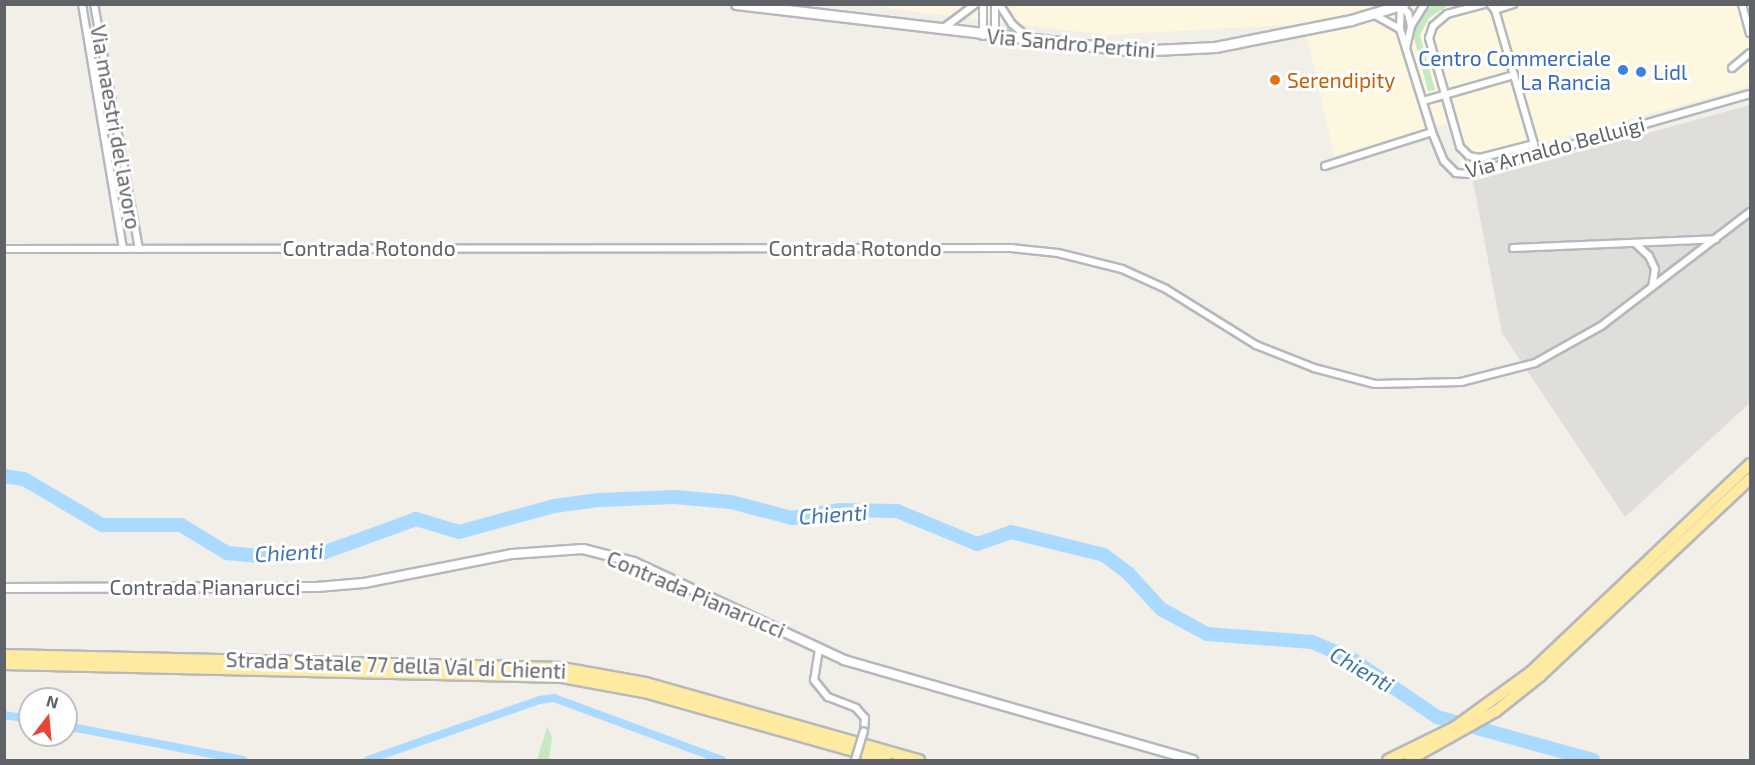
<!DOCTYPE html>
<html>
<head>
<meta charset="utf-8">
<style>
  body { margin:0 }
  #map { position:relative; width:1755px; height:765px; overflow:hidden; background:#f1efe8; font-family:"Exo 2",sans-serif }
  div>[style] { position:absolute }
  .commercial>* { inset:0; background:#fef7e0 }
  .industrial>* { inset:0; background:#e0deda }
  .green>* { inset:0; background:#c5e8c5 }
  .canal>* { height:8px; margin:-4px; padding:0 4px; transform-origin:4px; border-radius:4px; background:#aadaff }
  .river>* { height:14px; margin:-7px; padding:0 7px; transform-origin:7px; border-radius:7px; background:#aadaff }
  .roads { filter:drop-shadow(2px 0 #b5b8bc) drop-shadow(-2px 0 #b5b8bc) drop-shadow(0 2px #b5b8bc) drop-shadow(0 -2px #b5b8bc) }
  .minor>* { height:6px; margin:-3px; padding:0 3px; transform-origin:3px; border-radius:3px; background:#fff }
  .tertiary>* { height:8px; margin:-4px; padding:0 4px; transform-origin:4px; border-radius:4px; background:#fff }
  .secondary>* { height:9px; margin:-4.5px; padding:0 4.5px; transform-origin:4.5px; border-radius:4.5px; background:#fff }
  .trunk>* { height:10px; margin:-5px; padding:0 5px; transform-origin:5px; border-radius:5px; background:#feeaa1 }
  .bridges { filter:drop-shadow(2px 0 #b5b8bc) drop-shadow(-2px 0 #b5b8bc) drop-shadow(0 2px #b5b8bc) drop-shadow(0 -2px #b5b8bc) }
  .minor-bridge>* { height:6px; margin:-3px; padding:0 3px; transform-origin:3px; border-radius:3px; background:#fff }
  .dots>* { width:16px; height:16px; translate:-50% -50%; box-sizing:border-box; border:3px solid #fff; border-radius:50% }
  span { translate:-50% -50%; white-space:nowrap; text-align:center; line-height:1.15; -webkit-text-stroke:6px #fff; paint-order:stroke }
  .street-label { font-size:21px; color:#5f6368 }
  .shop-label { font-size:21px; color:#366cbe }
  .right { translate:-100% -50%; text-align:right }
  .left { translate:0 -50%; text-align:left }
  .food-label { font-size:21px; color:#c56008 }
  .water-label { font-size:22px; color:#4174aa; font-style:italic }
  .frame { position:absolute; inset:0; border:6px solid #5f6368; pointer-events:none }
  .north { position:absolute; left:18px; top:687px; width:60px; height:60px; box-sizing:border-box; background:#fff; border:2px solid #bfc1c3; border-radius:50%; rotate:16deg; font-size:16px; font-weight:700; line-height:24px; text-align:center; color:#5f6368 }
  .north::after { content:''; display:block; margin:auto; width:21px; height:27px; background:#ea4335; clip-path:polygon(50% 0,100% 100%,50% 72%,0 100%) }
</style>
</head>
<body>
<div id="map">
  <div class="commercial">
    <div style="clip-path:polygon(860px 5px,1750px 5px,1750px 86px,1462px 166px,1446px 123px,1334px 156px,1304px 24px,1106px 35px)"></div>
  </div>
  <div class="industrial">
    <div style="clip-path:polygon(1750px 105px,1750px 403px,1625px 517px,1502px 333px,1473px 181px)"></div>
  </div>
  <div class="green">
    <div style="clip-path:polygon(1433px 5px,1449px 5px,1429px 18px,1420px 35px,1435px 90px,1428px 91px,1413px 34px,1423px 14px)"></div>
    <div style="clip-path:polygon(547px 727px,552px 737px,549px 760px,537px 760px)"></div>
  </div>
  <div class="canal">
    <div style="left:4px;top:715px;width:26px;rotate:9deg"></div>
    <div style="left:66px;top:726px;width:180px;rotate:10.9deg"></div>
    <div style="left:368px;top:760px;width:181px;rotate:-19.3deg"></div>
    <div style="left:539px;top:700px;width:15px;rotate:-8deg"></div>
    <div style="left:554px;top:698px;width:179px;rotate:20.3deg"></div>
  </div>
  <div class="river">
    <div style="left:4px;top:476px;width:20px;rotate:9deg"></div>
    <div style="left:24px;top:479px;width:91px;rotate:30.5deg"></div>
    <div style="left:102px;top:525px;width:79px"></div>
    <div style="left:181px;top:525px;width:54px;rotate:31.3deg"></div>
    <div style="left:227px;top:553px;width:44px;rotate:5.2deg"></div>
    <div style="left:271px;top:557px;width:49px;rotate:-3.5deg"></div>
    <div style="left:320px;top:554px;width:102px;rotate:-20deg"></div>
    <div style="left:416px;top:519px;width:45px;rotate:16.8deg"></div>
    <div style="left:459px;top:532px;width:98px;rotate:-15.3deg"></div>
    <div style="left:554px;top:506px;width:45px;rotate:-7.6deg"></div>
    <div style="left:599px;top:500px;width:75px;rotate:-2.3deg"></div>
    <div style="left:674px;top:497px;width:57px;rotate:5deg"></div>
    <div style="left:731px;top:502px;width:63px;rotate:14.7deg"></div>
    <div style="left:792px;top:518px;width:49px;rotate:-9.5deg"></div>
    <div style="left:840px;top:510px;width:57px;rotate:1deg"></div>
    <div style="left:897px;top:511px;width:87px;rotate:22.4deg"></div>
    <div style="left:977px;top:544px;width:36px;rotate:-19deg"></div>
    <div style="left:1011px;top:532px;width:96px;rotate:13.9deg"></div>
    <div style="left:1104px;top:555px;width:31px;rotate:37deg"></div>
    <div style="left:1129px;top:574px;width:47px;rotate:47.6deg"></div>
    <div style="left:1161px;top:609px;width:52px;rotate:28.5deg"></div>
    <div style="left:1207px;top:634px;width:105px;rotate:4.4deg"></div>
    <div style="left:1312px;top:642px;width:43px;rotate:23deg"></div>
    <div style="left:1352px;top:659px;width:103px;rotate:34.3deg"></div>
    <div style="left:1437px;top:717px;width:162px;rotate:15.4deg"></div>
  </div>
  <div class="roads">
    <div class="minor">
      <div style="left:82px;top:4px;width:248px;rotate:80.5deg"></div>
      <div style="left:94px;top:4px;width:249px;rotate:79.6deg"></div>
      <div style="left:983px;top:4px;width:32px;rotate:90deg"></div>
      <div style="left:995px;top:4px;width:33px;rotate:90deg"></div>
      <div style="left:999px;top:4px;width:24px;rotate:57deg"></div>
      <div style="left:1012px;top:24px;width:21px;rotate:41deg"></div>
      <div style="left:1484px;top:4px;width:38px;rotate:165deg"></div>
      <div style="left:1447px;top:14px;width:18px;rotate:139deg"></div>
      <div style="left:1433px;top:26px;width:13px;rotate:108deg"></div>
      <div style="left:1429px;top:38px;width:113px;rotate:74.1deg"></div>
      <div style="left:1460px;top:147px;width:13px;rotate:45deg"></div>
      <div style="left:1469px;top:156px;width:11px;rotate:10deg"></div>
      <div style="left:1480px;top:158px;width:56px;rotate:-14.5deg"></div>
      <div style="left:1534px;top:144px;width:140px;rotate:-106.2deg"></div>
      <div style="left:1490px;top:4px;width:8px;rotate:50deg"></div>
      <div style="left:1495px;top:10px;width:19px;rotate:-18deg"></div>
      <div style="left:1742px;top:4px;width:30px;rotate:75deg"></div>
      <div style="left:1401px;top:6px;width:10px;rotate:45deg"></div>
      <div style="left:1408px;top:13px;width:13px;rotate:77deg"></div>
      <div style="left:1373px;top:14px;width:31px;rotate:29deg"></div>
      <div style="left:1400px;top:29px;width:108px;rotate:72.7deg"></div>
      <div style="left:1432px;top:132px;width:31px;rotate:68deg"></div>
      <div style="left:1444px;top:161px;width:17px;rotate:45deg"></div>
      <div style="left:1456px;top:173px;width:13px;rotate:4deg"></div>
      <div style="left:1469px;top:174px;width:292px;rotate:-15.9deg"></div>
      <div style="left:945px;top:27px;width:38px;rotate:-37deg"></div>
      <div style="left:1400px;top:29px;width:23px;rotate:-88deg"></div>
      <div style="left:1406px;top:48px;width:23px;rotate:-77deg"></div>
      <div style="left:1411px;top:26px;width:26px;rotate:-58deg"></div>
      <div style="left:1732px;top:68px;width:23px;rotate:-40deg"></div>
      <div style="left:1423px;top:101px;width:95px;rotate:-15.9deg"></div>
      <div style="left:1325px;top:166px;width:112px;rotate:-17.6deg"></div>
      <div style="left:1635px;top:243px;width:19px;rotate:43deg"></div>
      <div style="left:1649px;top:256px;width:14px;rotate:65deg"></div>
      <div style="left:1655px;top:269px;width:18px;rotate:99deg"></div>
      <div style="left:1513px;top:248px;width:203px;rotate:-2.5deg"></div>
      <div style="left:4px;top:249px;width:1007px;rotate:-0.06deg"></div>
      <div style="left:1011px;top:248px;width:47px;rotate:6.1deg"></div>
      <div style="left:1058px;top:253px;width:66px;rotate:14deg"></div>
      <div style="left:1122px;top:269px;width:48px;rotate:24.4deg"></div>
      <div style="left:1166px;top:289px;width:106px;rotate:31.9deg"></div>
      <div style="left:1256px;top:345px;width:62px;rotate:21.6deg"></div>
      <div style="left:1314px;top:368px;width:63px;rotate:14.7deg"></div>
      <div style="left:1375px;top:384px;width:86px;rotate:-1.3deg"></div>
      <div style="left:1461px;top:382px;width:76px;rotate:-14.4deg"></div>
      <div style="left:1535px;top:363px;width:76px;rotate:-29.3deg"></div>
      <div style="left:1601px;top:326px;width:188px;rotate:-37.4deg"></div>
      <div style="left:819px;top:649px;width:31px;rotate:99deg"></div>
      <div style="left:814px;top:680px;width:22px;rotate:51deg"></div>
      <div style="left:828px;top:697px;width:30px;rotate:21deg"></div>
      <div style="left:856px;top:708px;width:13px;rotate:48deg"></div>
      <div style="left:865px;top:718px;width:13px;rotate:94deg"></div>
    </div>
    <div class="tertiary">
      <div style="left:4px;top:588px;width:313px;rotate:-0.2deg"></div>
      <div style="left:317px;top:587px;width:47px;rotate:-4.9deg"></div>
      <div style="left:364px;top:583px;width:151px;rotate:-11.1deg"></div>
      <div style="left:512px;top:554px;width:71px;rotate:-4deg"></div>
      <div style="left:583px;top:549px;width:53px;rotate:14.3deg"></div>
      <div style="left:634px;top:562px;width:232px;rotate:25deg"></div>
      <div style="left:844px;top:660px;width:363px;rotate:16deg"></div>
    </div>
    <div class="secondary">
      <div style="left:736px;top:4px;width:401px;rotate:6.7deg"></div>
      <div style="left:1134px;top:51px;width:81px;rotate:-2.8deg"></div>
      <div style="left:1215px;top:47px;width:139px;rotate:-11.2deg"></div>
      <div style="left:1351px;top:20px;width:55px;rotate:-16.8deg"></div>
    </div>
    <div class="trunk">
      <div style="left:4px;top:655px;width:558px;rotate:1.33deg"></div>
      <div style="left:562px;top:668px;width:85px;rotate:10.1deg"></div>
      <div style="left:646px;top:683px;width:284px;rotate:15.8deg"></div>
      <div style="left:4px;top:664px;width:558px;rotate:1.33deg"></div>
      <div style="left:562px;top:677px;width:83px;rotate:10.4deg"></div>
      <div style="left:644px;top:692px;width:251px;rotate:15.7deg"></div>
      <div style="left:1388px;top:760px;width:75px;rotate:-26.2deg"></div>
      <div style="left:1455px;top:727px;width:94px;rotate:-35.9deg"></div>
      <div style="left:1531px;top:672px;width:302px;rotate:-43.5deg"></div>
      <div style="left:1409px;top:760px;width:100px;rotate:-29.4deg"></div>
      <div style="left:1496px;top:711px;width:56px;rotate:-38.5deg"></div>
      <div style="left:1540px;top:676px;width:288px;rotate:-43.2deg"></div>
    </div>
  </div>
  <div class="bridges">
    <div class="minor-bridge">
      <div style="left:855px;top:760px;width:30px;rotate:-73deg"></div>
    </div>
  </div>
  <div class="dots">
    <div style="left:1623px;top:70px;background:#3f7fe0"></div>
    <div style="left:1641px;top:72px;background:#3f7fe0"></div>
    <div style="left:1275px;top:80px;background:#e8710a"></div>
  </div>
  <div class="street-label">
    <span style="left:1071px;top:43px;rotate:5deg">Via Sandro Pertini</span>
    <span style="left:116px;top:127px;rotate:80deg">Via maestri del lavoro</span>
    <span style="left:1555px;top:147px;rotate:-15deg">Via Arnaldo Belluigi</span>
    <span style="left:369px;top:248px">Contrada Rotondo</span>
    <span style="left:855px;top:248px">Contrada Rotondo</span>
    <span style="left:205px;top:587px">Contrada Pianarucci</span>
    <span style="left:696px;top:594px;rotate:23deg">Contrada Pianarucci</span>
    <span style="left:396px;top:665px;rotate:2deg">Strada Statale 77 della Val di Chienti</span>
  </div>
  <div class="shop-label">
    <span class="right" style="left:1611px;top:70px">Centro Commerciale<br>La Rancia</span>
    <span class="left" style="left:1653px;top:72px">Lidl</span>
  </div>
  <div class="food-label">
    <span class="left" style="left:1287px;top:80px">Serendipity</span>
  </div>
  <div class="water-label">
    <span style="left:833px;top:514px;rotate:-4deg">Chienti</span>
    <span style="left:289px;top:552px;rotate:-3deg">Chienti</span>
    <span style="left:1362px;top:669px;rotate:30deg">Chienti</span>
  </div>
  <div class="frame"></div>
  <div class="north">N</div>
</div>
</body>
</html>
